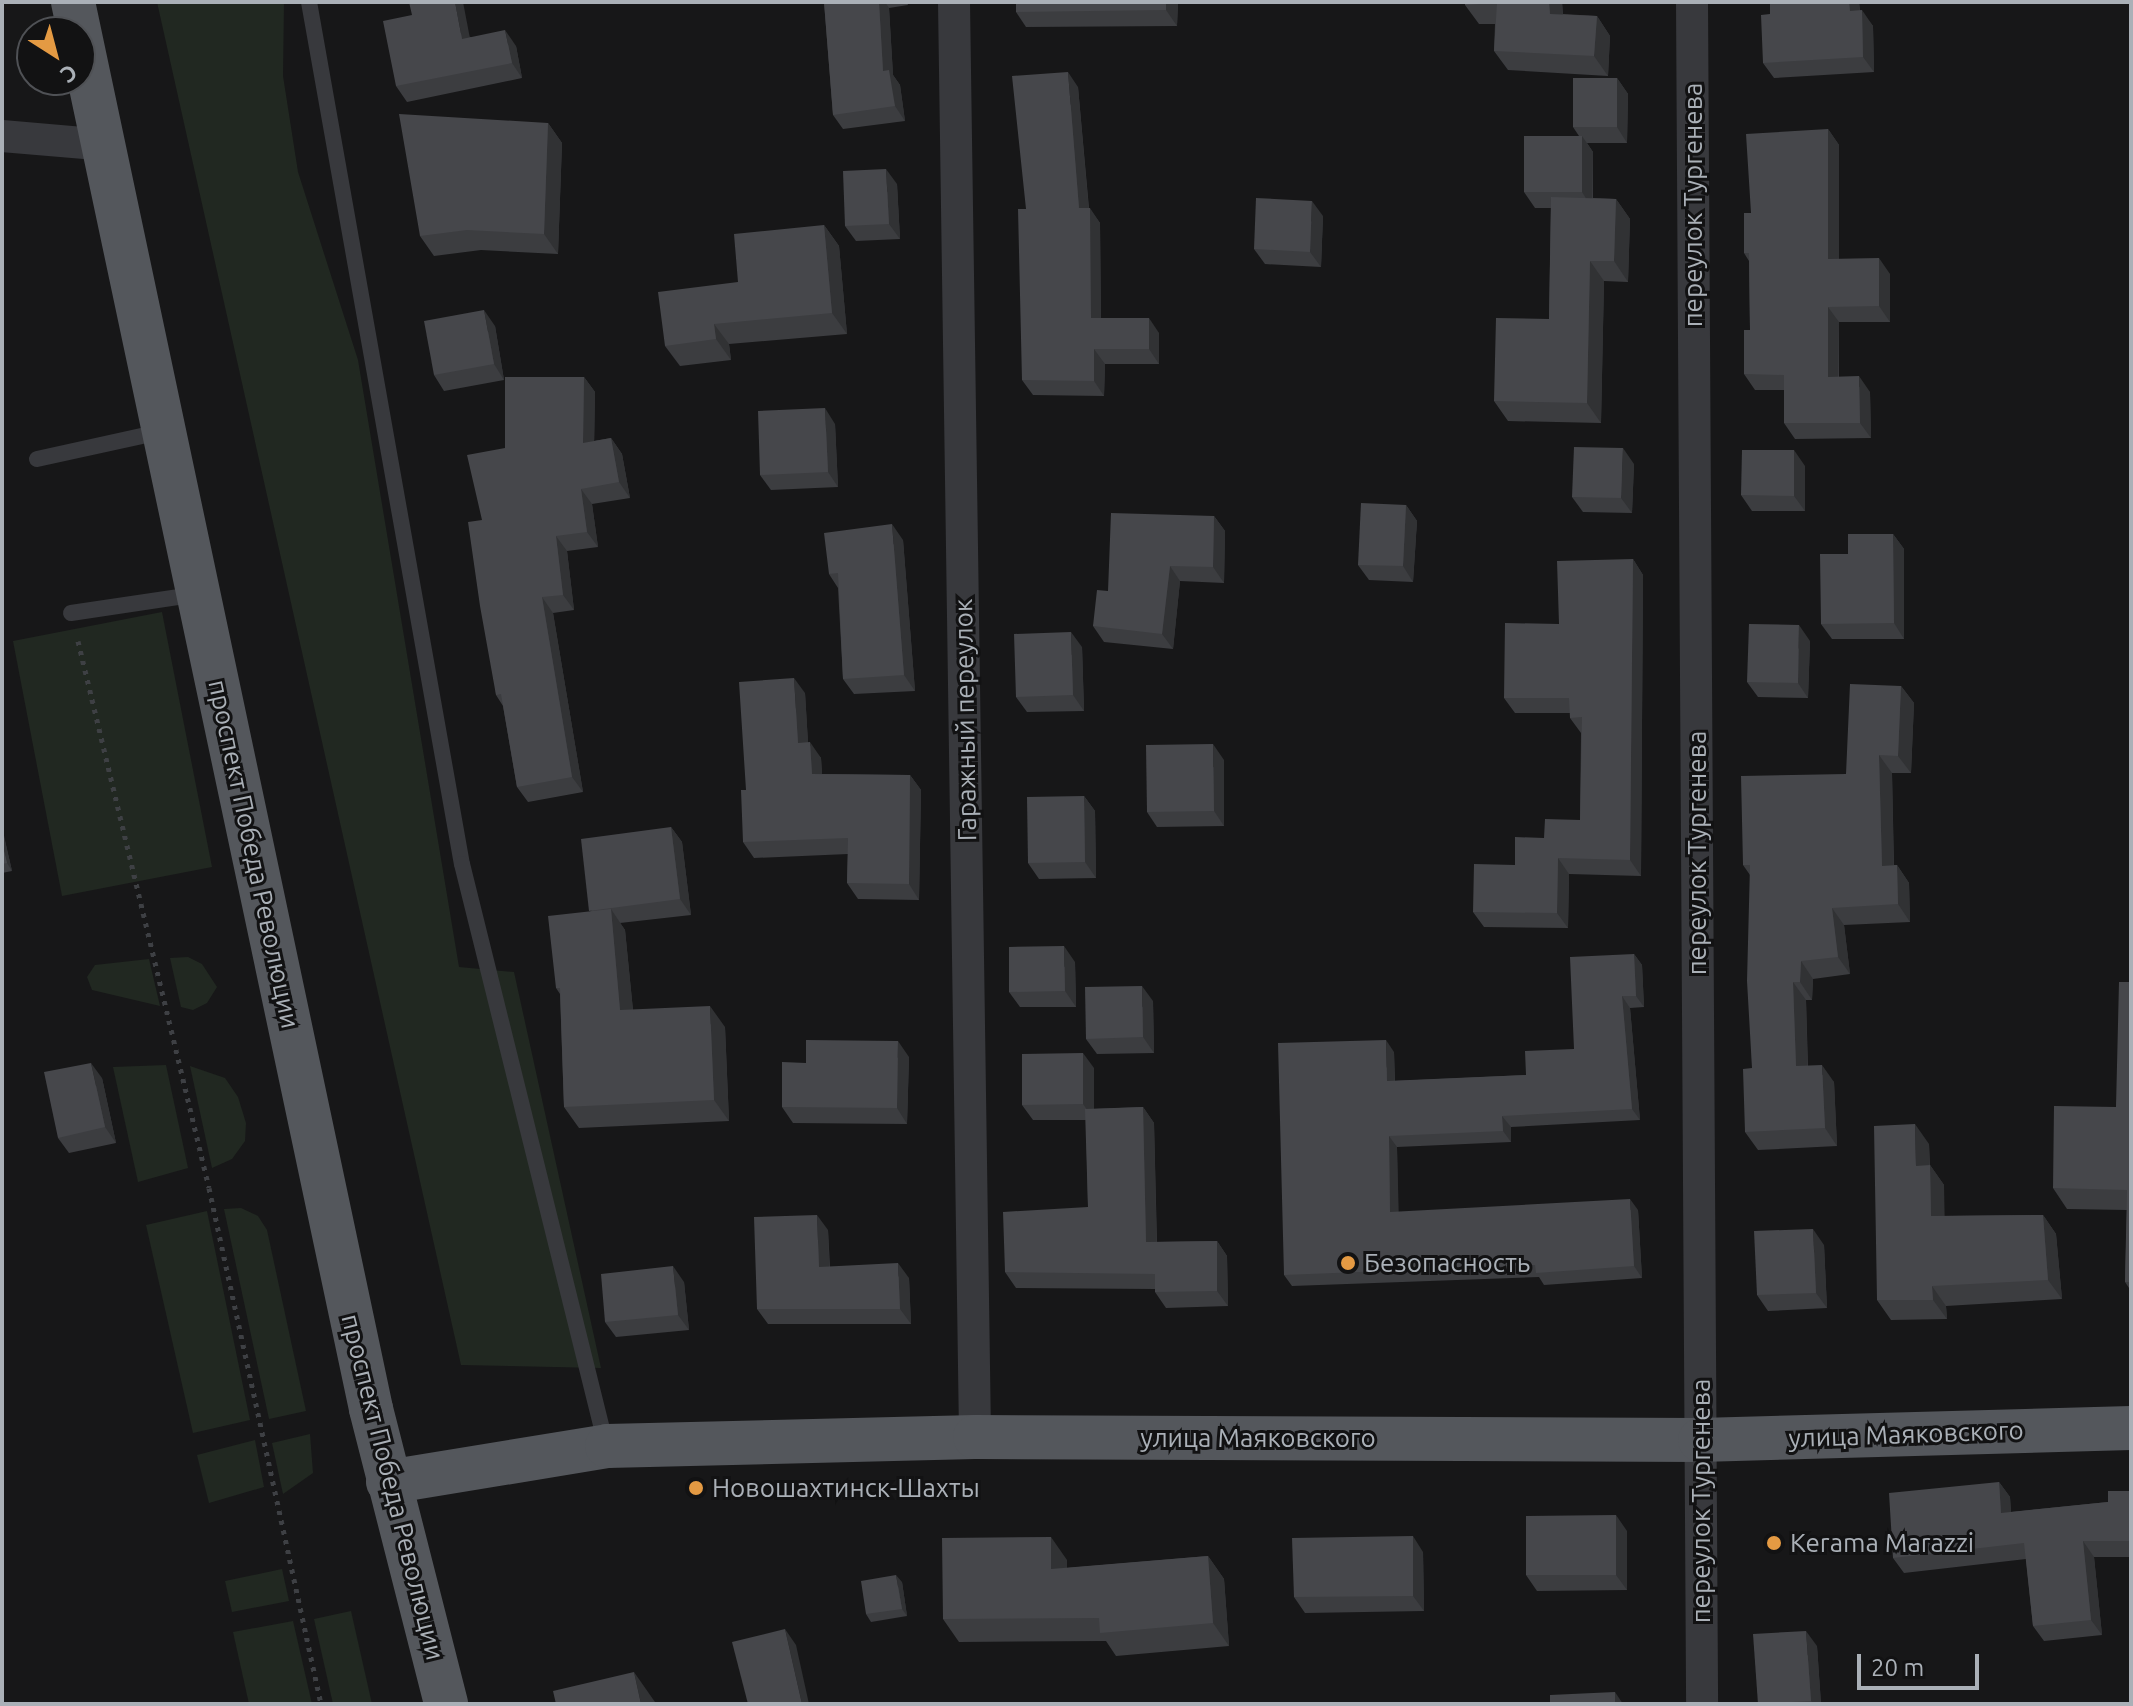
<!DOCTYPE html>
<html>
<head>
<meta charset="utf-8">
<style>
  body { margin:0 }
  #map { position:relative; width:2133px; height:1706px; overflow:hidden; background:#171718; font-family:Ubuntu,sans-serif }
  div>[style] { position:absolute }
  .green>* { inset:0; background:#212821 }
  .path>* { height:5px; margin-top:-2.5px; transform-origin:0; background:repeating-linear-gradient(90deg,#3e4044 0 4px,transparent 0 10px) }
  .lane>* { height:16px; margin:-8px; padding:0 8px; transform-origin:8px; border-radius:8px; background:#38393d }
  .street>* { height:32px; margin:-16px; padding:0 16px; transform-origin:16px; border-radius:16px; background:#38393d }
  .primary>* { height:44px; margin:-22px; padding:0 22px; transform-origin:22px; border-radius:22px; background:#54575c }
  .wall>* { inset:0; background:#3c3d40 }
  .shaded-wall>* { inset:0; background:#313234 }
  .building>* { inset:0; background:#46474b }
  .dots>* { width:22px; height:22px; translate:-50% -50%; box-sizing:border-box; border:4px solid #121213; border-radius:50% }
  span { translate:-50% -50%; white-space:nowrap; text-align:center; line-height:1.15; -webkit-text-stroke:6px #121213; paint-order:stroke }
  .street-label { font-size:26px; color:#aab0b7 }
  .poi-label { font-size:26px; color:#aab0b7 }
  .left { translate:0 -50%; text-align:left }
  .frame { position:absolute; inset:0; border:4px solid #aab0b7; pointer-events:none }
  .north { position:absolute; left:16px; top:16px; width:80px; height:80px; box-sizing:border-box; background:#121213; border:2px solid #4f5155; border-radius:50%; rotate:144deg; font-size:22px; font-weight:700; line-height:32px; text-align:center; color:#aab0b7 }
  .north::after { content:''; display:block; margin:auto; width:28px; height:36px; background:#e49a43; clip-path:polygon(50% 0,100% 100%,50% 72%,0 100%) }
  .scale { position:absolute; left:1857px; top:1654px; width:122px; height:36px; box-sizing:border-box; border:4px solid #aab0b7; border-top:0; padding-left:10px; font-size:24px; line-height:28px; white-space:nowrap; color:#aab0b7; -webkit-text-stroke:6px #121213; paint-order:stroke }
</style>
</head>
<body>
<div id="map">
  <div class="green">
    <div style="clip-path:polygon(157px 2px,284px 2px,283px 76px,298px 172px,358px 360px,459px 967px,514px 972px,601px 1368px,461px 1365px)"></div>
    <div style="clip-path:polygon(162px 612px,212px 867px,62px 896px,13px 641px)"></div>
    <div style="clip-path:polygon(188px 957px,202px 964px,217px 987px,207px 1003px,193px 1010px,181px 1007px,170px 958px)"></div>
    <div style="clip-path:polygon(149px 959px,160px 1006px,92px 990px,87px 977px,95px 965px)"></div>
    <div style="clip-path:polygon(166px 1065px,188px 1168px,138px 1182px,113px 1067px)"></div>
    <div style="clip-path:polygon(190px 1066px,225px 1078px,238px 1097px,246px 1123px,245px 1141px,232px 1159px,212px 1168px)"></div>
    <div style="clip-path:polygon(241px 1208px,258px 1216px,267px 1230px,306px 1411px,269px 1419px,224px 1209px)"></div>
    <div style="clip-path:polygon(207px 1211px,250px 1420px,193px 1433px,146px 1225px)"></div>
    <div style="clip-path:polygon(310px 1434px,313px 1473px,283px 1494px,272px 1443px)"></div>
    <div style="clip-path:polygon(255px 1440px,264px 1487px,209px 1503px,197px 1455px)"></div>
    <div style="clip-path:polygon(282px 1569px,289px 1601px,232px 1612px,225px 1581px)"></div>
    <div style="clip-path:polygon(351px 1611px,372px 1704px,333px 1704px,314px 1619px)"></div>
    <div style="clip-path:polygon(293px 1621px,312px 1704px,249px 1704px,233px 1632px)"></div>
  </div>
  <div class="path">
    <div style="left:78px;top:641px;width:562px;rotate:76.53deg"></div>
    <div style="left:209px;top:1188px;width:528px;rotate:77.75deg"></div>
  </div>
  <div class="lane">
    <div style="left:309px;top:2px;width:875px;rotate:79.94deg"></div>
    <div style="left:462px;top:864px;width:599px;rotate:76.08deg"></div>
    <div style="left:37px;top:459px;width:130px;rotate:-12.4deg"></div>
    <div style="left:71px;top:613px;width:128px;rotate:-8.5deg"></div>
  </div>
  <div class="street">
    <div style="left:954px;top:2px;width:1435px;rotate:89.16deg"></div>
    <div style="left:1692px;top:2px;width:1702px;rotate:89.66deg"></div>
    <div style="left:2px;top:136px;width:104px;rotate:4.9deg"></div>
  </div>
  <div class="primary">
    <div style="left:73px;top:2px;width:1438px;rotate:78.04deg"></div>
    <div style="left:371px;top:1409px;width:304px;rotate:75.7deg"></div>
    <div style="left:388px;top:1482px;width:222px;rotate:-9.3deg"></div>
    <div style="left:607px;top:1446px;width:368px;rotate:-1.4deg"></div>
    <div style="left:975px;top:1437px;width:725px;rotate:0.24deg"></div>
    <div style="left:1700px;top:1440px;width:431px;rotate:-1.6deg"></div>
  </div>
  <div class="wall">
    <div style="clip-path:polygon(824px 2px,907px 2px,908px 5px,889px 8px,893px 75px,900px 85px,905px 121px,843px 129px,833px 115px)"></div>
    <div style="clip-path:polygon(1016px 2px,1178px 2px,1177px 26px,1026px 27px,1016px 12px)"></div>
    <div style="clip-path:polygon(1465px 2px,1562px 2px,1563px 14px,1597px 16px,1610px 36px,1608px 76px,1508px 70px,1494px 51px,1495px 24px,1479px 24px,1465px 5px)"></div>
    <div style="clip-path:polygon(1859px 2px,1860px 10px,1873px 26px,1874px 72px,1774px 78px,1763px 63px,1770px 14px)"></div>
    <div style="clip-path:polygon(412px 15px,470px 37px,516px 46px,522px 78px,407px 102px,396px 86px)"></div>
    <div style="clip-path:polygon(1617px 78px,1628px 94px,1627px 143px,1587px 143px,1593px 152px,1593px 198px,1616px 199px,1630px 219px,1628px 282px,1604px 281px,1601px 423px,1508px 421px,1494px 401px,1549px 319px,1551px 208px,1535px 208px,1524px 192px,1579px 136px,1573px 127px)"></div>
    <div style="clip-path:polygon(1078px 87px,1089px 208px,1100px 223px,1101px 318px,1159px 333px,1159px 364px,1105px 364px,1104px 396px,1033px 395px,1022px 380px,1026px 209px)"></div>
    <div style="clip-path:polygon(548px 123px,562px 143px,558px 254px,481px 250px,434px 256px,420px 236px)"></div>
    <div style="clip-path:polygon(1828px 129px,1839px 145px,1839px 259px,1890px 274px,1890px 322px,1839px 322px,1839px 377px,1870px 392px,1871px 438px,1795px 439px,1784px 423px,1784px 390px,1755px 390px,1744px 374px,1750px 330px,1749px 261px,1744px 253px,1751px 213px)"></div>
    <div style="clip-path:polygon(897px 184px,900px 239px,856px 241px,845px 226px)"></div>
    <div style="clip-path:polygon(1323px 216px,1321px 267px,1265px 264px,1254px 249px)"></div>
    <div style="clip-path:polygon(824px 225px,839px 246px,847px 334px,729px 344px,731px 360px,680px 366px,665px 346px,738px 282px)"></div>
    <div style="clip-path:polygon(495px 326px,504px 380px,444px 391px,434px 375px)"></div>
    <div style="clip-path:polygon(584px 377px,595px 392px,594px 441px,611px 438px,622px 454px,630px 498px,592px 504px,598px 547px,567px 551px,574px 610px,553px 613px,583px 792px,528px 802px,517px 787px,503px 706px,496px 695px,482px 520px,505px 448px)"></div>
    <div style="clip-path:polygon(835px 424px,838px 487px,771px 490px,760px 475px)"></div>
    <div style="clip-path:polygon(1634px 464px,1632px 513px,1583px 512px,1572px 497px)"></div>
    <div style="clip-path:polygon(1805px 466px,1805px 511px,1752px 511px,1741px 495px)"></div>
    <div style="clip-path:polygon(1406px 505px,1417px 521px,1413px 582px,1369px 580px,1358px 565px)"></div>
    <div style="clip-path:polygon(1214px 516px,1225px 531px,1224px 583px,1180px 581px,1173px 649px,1104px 642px,1093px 626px,1108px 591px)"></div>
    <div style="clip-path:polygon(1893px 534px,1904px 549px,1904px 639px,1832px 639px,1821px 624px,1848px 554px)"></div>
    <div style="clip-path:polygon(903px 540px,915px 691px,854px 694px,843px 679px,838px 588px,829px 574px)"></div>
    <div style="clip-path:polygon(1633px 559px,1643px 575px,1641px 876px,1569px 874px,1568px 928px,1484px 927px,1473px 912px,1515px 865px,1544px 838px,1580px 820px,1581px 733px,1570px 718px,1570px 713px,1515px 713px,1504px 698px,1559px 624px)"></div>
    <div style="clip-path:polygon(1810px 641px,1808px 698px,1758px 697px,1747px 682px)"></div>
    <div style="clip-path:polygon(1082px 647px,1084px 711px,1027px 712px,1016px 697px)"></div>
    <div style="clip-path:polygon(1901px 686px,1914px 703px,1911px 773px,1892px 773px,1894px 865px,1897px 865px,1909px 883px,1910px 922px,1844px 925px,1850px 974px,1813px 979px,1812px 1000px,1806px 1000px,1808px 1066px,1834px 1082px,1837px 1146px,1758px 1150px,1745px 1132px,1752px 1068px,1750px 875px,1743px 865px,1846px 774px)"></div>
    <div style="clip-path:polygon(805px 693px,808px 743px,821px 758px,822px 774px,910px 775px,921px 790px,919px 900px,858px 899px,847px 883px,848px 854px,754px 858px,743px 842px,746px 790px)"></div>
    <div style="clip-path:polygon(1224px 760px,1224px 826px,1157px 827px,1147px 812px)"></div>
    <div style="clip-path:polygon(1084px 796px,1095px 811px,1096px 878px,1039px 879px,1028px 863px)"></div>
    <div style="clip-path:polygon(671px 827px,682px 842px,691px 915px,620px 923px,625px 930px,633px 1010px,725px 1027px,729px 1121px,579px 1128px,564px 1107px,560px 994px,556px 988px,590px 912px)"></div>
    <div style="clip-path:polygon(2px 829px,12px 871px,2px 873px)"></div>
    <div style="clip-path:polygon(1634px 954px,1642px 965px,1644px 1007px,1630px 1008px,1640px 1120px,1511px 1127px,1511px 1142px,1397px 1147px,1398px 1212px,1638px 1210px,1642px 1278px,1544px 1285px,1539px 1277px,1292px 1286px,1284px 1275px,1394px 1052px,1395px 1081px,1526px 1075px,1574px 1049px)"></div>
    <div style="clip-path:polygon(1075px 962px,1076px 1007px,1020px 1007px,1009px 992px)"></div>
    <div style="clip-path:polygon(2131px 982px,2131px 1291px,2125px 1282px,2127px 1210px,2067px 1209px,2053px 1188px,2116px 1107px)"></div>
    <div style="clip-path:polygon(1153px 1001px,1154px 1053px,1097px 1054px,1086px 1039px)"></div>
    <div style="clip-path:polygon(909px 1057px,907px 1124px,793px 1123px,782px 1107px,806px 1063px)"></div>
    <div style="clip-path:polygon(1094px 1068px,1094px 1109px,1143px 1107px,1154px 1123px,1157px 1242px,1217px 1241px,1227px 1256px,1228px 1306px,1166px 1308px,1155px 1292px,1155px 1289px,1016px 1288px,1005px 1272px,1088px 1207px,1086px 1120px,1033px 1120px,1022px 1105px)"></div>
    <div style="clip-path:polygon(102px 1078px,116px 1143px,69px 1153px,58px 1138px)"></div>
    <div style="clip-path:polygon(1929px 1144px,1930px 1165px,1944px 1185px,1944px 1216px,2043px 1215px,2056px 1234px,2062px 1299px,1946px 1306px,1947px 1319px,1891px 1320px,1877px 1300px)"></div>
    <div style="clip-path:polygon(828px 1230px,830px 1267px,909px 1278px,911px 1324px,768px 1324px,757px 1309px)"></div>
    <div style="clip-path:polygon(1824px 1245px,1827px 1308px,1768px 1311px,1757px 1295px)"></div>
    <div style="clip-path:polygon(684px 1282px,689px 1330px,616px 1337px,605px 1322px)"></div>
    <div style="clip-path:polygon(1999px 1482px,2010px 1497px,2011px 1512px,2108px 1502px,2131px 1491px,2131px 1557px,2094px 1557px,2102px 1635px,2044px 1641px,2033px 1626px,2026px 1559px,1904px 1573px,1893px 1558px)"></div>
    <div style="clip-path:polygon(1627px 1531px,1627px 1590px,1537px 1591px,1526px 1575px)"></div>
    <div style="clip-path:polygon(1423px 1552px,1424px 1611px,1305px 1613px,1294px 1597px)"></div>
    <div style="clip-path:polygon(1208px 1556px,1224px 1579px,1229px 1646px,1116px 1656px,1106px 1641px,959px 1642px,943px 1619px,1067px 1560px,1067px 1568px)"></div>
    <div style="clip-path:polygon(902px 1582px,907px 1616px,871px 1622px,866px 1614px)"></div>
    <div style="clip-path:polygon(1817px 1646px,1821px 1704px,1758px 1704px)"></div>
  </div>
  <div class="shaded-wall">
    <div style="clip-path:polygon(455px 2px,463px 2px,473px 54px,462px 39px)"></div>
    <div style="clip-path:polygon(879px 2px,885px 2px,889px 8px,893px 75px,900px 85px,905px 121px,895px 106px,883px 71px)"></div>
    <div style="clip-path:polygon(1166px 2px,1178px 2px,1177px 26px,1166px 10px)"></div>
    <div style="clip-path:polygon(1549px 2px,1562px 2px,1564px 34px,1550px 14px)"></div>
    <div style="clip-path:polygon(1849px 2px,1859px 2px,1861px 26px,1850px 11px)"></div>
    <div style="clip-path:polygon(1862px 10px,1873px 26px,1874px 72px,1863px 57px)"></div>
    <div style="clip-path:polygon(1597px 16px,1610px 36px,1608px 76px,1594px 56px)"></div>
    <div style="clip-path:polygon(505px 30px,516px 46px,522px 78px,512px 63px)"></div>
    <div style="clip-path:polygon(1068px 72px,1078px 87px,1090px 223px,1090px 208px,1100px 223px,1101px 333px,1091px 318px,1079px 208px)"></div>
    <div style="clip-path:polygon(1617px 78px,1628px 94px,1627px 143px,1617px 127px)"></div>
    <div style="clip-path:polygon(548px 123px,562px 143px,558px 254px,544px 234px)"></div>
    <div style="clip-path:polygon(1828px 129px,1839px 145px,1839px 274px,1828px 259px)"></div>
    <div style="clip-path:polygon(1582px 136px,1593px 152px,1592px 208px,1582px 192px)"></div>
    <div style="clip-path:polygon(886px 169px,897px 184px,900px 239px,889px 224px)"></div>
    <div style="clip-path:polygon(1616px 199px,1630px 219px,1628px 282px,1614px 261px)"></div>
    <div style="clip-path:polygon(1312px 201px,1323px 216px,1321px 267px,1310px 252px)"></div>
    <div style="clip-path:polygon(824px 225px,839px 246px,847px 334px,832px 313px)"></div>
    <div style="clip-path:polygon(1879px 258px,1890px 274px,1890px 322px,1879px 306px)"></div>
    <div style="clip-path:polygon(1590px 261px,1604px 281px,1601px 423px,1587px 403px)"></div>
    <div style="clip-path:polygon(1828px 307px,1839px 322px,1838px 392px,1828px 377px)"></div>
    <div style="clip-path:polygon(484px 310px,495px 326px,504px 380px,494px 364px)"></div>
    <div style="clip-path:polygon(1149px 318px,1159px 333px,1159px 364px,1149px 349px)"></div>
    <div style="clip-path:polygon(714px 324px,729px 344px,731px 360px,716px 339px)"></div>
    <div style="clip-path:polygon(1094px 349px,1105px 364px,1104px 396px,1094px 381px)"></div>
    <div style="clip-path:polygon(1859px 376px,1870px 392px,1871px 438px,1860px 423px)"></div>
    <div style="clip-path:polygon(584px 377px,595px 392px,594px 458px,583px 443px)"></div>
    <div style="clip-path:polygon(825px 408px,835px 424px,838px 487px,828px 472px)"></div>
    <div style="clip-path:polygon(611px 438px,622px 454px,630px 498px,619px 482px)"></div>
    <div style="clip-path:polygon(1623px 448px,1634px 464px,1632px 513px,1621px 498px)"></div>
    <div style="clip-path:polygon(1794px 450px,1805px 466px,1805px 511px,1794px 496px)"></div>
    <div style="clip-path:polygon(581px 489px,592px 504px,598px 547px,587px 532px)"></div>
    <div style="clip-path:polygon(1406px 505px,1417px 521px,1413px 582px,1403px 566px)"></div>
    <div style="clip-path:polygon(1214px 516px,1225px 531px,1224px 583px,1213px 567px)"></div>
    <div style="clip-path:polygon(892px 524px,903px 540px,915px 691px,904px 675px)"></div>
    <div style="clip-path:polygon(1893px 534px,1904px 549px,1904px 639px,1894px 623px)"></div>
    <div style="clip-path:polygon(556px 536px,567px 551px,574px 610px,563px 595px)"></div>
    <div style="clip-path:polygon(1633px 559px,1643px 575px,1641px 876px,1630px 860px)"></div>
    <div style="clip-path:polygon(1170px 566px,1180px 581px,1173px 649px,1162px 634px)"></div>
    <div style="clip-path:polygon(542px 597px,553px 613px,583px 792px,572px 777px)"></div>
    <div style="clip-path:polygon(1799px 625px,1810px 641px,1808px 698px,1798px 683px)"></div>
    <div style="clip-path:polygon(1071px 632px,1082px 647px,1084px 711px,1073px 695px)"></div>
    <div style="clip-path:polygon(794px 678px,805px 693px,809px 758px,798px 743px)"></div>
    <div style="clip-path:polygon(1901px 686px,1914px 703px,1911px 773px,1898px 756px)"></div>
    <div style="clip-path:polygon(810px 742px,821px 758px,823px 790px,812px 774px)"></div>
    <div style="clip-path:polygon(1213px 744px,1224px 760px,1224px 826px,1214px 811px)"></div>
    <div style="clip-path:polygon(1879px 755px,1892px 773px,1894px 883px,1882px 866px)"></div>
    <div style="clip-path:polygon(910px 775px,921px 790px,919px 900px,909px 884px)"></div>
    <div style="clip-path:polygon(1084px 796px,1095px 811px,1096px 878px,1085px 862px)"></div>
    <div style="clip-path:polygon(671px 827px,682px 842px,691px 915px,680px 899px)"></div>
    <div style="clip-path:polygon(2px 829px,3px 831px,12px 871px,7px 863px,2px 843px)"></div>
    <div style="clip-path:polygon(1558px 858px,1569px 874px,1568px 928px,1557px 913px)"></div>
    <div style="clip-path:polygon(1897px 865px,1909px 883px,1910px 922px,1898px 904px)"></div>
    <div style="clip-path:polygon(1832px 908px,1844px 925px,1850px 974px,1838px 957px)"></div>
    <div style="clip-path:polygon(611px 909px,625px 930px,635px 1031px,620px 1010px)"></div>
    <div style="clip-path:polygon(1064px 946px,1075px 962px,1076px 1007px,1065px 991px)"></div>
    <div style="clip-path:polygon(1634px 954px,1642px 965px,1644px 1007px,1636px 996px)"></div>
    <div style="clip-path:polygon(1801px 961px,1813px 979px,1812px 1000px,1800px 982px)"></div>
    <div style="clip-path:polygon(1793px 982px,1806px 1000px,1808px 1084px,1796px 1066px)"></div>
    <div style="clip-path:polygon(1142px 986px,1153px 1001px,1154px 1053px,1143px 1037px)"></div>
    <div style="clip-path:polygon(1622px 996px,1630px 1008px,1640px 1120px,1632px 1109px)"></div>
    <div style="clip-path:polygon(710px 1006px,725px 1027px,729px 1121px,714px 1100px)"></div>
    <div style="clip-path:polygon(1386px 1040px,1394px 1052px,1395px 1093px,1387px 1081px)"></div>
    <div style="clip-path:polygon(898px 1041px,909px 1057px,907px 1124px,897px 1108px)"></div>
    <div style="clip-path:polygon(1083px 1053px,1094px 1068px,1094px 1120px,1083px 1104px)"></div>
    <div style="clip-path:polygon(91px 1063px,102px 1078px,116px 1143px,105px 1127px)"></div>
    <div style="clip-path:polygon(1822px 1065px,1834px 1082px,1837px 1146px,1825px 1128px)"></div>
    <div style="clip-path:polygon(1143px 1107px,1154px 1123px,1157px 1258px,1146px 1242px)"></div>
    <div style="clip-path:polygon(1502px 1116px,1511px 1127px,1511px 1142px,1503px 1131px)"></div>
    <div style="clip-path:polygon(1915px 1124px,1929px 1144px,1930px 1185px,1916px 1166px)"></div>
    <div style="clip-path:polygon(1389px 1136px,1397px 1147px,1399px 1224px,1390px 1212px)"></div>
    <div style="clip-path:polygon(1930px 1165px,1944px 1185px,1945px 1235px,1931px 1216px)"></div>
    <div style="clip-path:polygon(1630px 1199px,1638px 1210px,1642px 1278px,1634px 1266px)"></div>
    <div style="clip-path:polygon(817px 1215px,828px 1230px,830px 1283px,819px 1267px)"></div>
    <div style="clip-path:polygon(2043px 1215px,2056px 1234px,2062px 1299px,2048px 1280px)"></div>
    <div style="clip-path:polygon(1813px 1229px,1824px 1245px,1827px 1308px,1816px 1293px)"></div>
    <div style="clip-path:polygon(1217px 1241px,1227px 1256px,1228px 1306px,1217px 1291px)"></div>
    <div style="clip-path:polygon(898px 1263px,909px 1278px,911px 1324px,900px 1309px)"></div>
    <div style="clip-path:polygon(673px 1266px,684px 1282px,689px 1330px,678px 1315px)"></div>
    <div style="clip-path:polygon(1932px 1286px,1946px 1306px,1947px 1319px,1933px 1300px)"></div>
    <div style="clip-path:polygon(1999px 1482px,2010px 1497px,2012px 1529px,2001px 1513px)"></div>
    <div style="clip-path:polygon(1616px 1515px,1627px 1531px,1627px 1590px,1616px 1575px)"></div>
    <div style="clip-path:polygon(1413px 1536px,1423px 1552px,1424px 1611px,1413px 1596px)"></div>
    <div style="clip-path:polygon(1051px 1537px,1067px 1560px,1067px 1592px,1051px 1569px)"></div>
    <div style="clip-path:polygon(2083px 1541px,2094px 1557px,2102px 1635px,2091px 1620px)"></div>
    <div style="clip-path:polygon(1208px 1556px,1224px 1579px,1229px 1646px,1213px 1623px)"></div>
    <div style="clip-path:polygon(896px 1575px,902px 1582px,907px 1616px,902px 1609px)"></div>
    <div style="clip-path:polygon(785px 1629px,796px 1645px,809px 1704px,802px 1704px)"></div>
    <div style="clip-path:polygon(1806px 1631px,1817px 1646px,1821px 1704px,1813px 1704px,1811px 1701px)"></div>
    <div style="clip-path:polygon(634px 1672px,655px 1702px,655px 1704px,641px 1704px)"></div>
    <div style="clip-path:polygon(1615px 1692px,1623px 1704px,1615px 1704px)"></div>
  </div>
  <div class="building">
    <div style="clip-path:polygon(409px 2px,455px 2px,462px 39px,505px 30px,512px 63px,396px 86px,383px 21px,412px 15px)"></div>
    <div style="clip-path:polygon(824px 2px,879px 2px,883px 71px,889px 70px,895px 106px,833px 115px)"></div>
    <div style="clip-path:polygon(1016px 2px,1166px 2px,1166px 10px,1016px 12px)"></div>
    <div style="clip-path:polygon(1465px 2px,1549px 2px,1550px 14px,1597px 16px,1594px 56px,1494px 51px,1497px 3px,1465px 5px)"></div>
    <div style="clip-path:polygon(1770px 2px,1849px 2px,1850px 11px,1862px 10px,1863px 57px,1763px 63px,1761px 15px,1770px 14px)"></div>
    <div style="clip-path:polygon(1068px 72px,1079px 208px,1090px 208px,1091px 318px,1149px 318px,1149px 349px,1094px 349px,1094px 381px,1022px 380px,1018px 209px,1026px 209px,1012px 76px)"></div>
    <div style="clip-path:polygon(1573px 78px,1617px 78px,1617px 127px,1573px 127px)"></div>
    <div style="clip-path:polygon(399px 114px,548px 123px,544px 234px,467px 230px,420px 236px)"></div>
    <div style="clip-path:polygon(1828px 129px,1828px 259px,1879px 258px,1879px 306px,1828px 307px,1828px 377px,1859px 376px,1860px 423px,1784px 423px,1784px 375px,1744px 374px,1744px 330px,1750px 330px,1749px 253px,1744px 253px,1744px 213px,1751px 213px,1746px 134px)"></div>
    <div style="clip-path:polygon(1524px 136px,1582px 136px,1582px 192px,1524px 192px)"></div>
    <div style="clip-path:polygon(886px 169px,889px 224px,845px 226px,843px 171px)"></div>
    <div style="clip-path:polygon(1551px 197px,1616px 199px,1614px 261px,1590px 261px,1587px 403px,1494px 401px,1496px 318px,1549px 319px)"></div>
    <div style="clip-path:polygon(1256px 198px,1312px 201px,1310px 252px,1254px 249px)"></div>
    <div style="clip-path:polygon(824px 225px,832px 313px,714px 324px,716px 339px,665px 346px,658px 292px,738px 282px,734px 234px)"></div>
    <div style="clip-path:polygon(484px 310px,494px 364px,434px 375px,424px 321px)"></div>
    <div style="clip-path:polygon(505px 377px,584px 377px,583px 443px,611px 438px,619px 482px,581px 489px,587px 532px,556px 536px,563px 595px,542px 597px,572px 777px,517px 787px,501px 694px,496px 695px,480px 606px,468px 522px,482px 520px,467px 455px,505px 448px)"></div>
    <div style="clip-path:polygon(825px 408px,828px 472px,760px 475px,758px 411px)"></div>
    <div style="clip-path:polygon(1574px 447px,1623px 448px,1621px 498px,1572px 497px)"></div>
    <div style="clip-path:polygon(1742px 450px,1794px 450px,1794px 496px,1741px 495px)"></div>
    <div style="clip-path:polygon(1361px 503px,1406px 505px,1403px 566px,1358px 565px)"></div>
    <div style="clip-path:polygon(1111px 513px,1214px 516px,1213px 567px,1170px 566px,1162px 634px,1093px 626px,1097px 590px,1108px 591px)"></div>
    <div style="clip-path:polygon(892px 524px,904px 675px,843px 679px,838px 573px,829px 574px,824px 533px)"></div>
    <div style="clip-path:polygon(1848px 534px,1893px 534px,1894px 623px,1821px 624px,1820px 554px,1848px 554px)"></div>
    <div style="clip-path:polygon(1633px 559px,1630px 860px,1558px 858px,1557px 913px,1473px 912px,1474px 864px,1515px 865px,1515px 837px,1544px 838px,1545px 819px,1580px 820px,1582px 717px,1570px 718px,1569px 698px,1504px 698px,1505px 623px,1559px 624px,1557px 561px)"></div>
    <div style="clip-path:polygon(1749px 624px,1799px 625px,1798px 683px,1747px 682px)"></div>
    <div style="clip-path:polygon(1071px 632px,1073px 695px,1016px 697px,1014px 634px)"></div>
    <div style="clip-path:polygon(794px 678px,798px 743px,810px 742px,812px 774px,910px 775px,909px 884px,847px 883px,848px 838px,743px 842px,741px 790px,746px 790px,739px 682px)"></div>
    <div style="clip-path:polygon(1850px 684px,1901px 686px,1898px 756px,1879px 755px,1882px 866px,1897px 865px,1898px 904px,1832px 908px,1838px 957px,1801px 961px,1800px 982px,1793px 982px,1796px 1066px,1822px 1065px,1825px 1128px,1745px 1132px,1743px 1069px,1752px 1068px,1747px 981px,1750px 865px,1743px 865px,1741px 776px,1846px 774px)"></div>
    <div style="clip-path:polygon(1213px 744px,1214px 811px,1147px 812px,1146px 745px)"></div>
    <div style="clip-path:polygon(1084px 796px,1085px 862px,1028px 863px,1027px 797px)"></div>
    <div style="clip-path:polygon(671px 827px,680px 899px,589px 911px,581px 839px)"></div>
    <div style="clip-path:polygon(2px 843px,7px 863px,2px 864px)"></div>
    <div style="clip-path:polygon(611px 909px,620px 1010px,710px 1006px,714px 1100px,564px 1107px,560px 988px,556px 988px,548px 916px)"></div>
    <div style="clip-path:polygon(1064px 946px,1065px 991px,1009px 992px,1009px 947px)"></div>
    <div style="clip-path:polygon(1634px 954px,1636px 996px,1622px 996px,1632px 1109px,1502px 1116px,1503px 1131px,1389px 1136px,1390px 1212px,1630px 1199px,1634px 1266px,1536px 1273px,1535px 1265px,1284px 1275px,1278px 1043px,1386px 1040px,1387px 1081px,1526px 1075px,1525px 1051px,1574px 1049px,1570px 957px)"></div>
    <div style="clip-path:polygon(2119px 982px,2131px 982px,2131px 1282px,2125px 1282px,2127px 1190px,2053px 1188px,2054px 1106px,2116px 1107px)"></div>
    <div style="clip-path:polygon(1142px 986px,1143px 1037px,1086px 1039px,1085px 987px)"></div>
    <div style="clip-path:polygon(806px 1040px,898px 1041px,897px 1108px,782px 1107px,782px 1062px,806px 1063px)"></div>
    <div style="clip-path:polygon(1083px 1053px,1083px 1104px,1022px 1105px,1022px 1054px)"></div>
    <div style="clip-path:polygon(91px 1063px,105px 1127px,58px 1138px,44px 1072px)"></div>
    <div style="clip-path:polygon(1143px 1107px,1146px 1242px,1217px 1241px,1217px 1291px,1155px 1292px,1155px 1274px,1005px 1272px,1003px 1212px,1088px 1207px,1085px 1109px)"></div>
    <div style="clip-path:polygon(1915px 1124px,1916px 1166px,1930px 1165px,1931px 1216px,2043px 1215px,2048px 1280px,1932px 1286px,1933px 1300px,1877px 1300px,1874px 1126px)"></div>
    <div style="clip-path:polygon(817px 1215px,819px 1267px,898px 1263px,900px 1309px,757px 1309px,754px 1217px)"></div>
    <div style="clip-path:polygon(1813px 1229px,1816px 1293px,1757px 1295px,1754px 1231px)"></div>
    <div style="clip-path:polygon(673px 1266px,678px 1315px,605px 1322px,601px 1274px)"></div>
    <div style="clip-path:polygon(1999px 1482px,2001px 1513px,2108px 1502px,2108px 1491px,2131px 1491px,2131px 1541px,2083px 1541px,2091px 1620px,2033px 1626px,2024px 1543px,1893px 1558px,1889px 1493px)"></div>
    <div style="clip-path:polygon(1616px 1515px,1616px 1575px,1526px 1575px,1526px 1516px)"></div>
    <div style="clip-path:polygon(1413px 1536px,1413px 1596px,1294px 1597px,1292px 1538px)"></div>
    <div style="clip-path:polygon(1051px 1537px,1051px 1569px,1208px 1556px,1213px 1623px,1100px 1633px,1099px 1618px,943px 1619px,942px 1538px)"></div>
    <div style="clip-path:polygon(896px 1575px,902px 1609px,866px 1614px,861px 1581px)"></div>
    <div style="clip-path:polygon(785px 1629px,802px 1704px,748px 1704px,732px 1642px)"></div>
    <div style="clip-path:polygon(1806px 1631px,1811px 1701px,1758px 1704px,1753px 1634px)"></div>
    <div style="clip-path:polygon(634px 1672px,641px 1704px,556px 1704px,553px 1691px)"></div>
    <div style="clip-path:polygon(1615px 1692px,1615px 1704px,1550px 1704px,1550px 1695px)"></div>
  </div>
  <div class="dots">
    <div style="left:1348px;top:1263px;background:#e49a43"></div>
    <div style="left:696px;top:1488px;background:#e49a43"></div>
    <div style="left:1774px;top:1543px;background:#e49a43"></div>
  </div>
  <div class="street-label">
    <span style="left:1693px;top:205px;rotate:-90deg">переулок Тургенева</span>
    <span style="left:965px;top:720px;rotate:-91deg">Гаражный переулок</span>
    <span style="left:1697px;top:853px;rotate:-90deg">переулок Тургенева</span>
    <span style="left:254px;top:854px;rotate:78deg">проспект Победа Революции</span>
    <span style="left:1906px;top:1434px;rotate:-2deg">улица Маяковского</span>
    <span style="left:1258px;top:1438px">улица Маяковского</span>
    <span style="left:393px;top:1487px;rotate:76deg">проспект Победа Революции</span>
    <span style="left:1701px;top:1501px;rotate:-90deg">переулок Тургенева</span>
  </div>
  <div class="poi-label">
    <span class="left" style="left:1364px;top:1263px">Безопасность</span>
    <span class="left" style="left:712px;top:1488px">Новошахтинск-Шахты</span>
    <span class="left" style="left:1790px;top:1543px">Kerama Marazzi</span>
  </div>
  <div class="frame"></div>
  <div class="north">С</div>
  <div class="scale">20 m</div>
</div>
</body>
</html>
